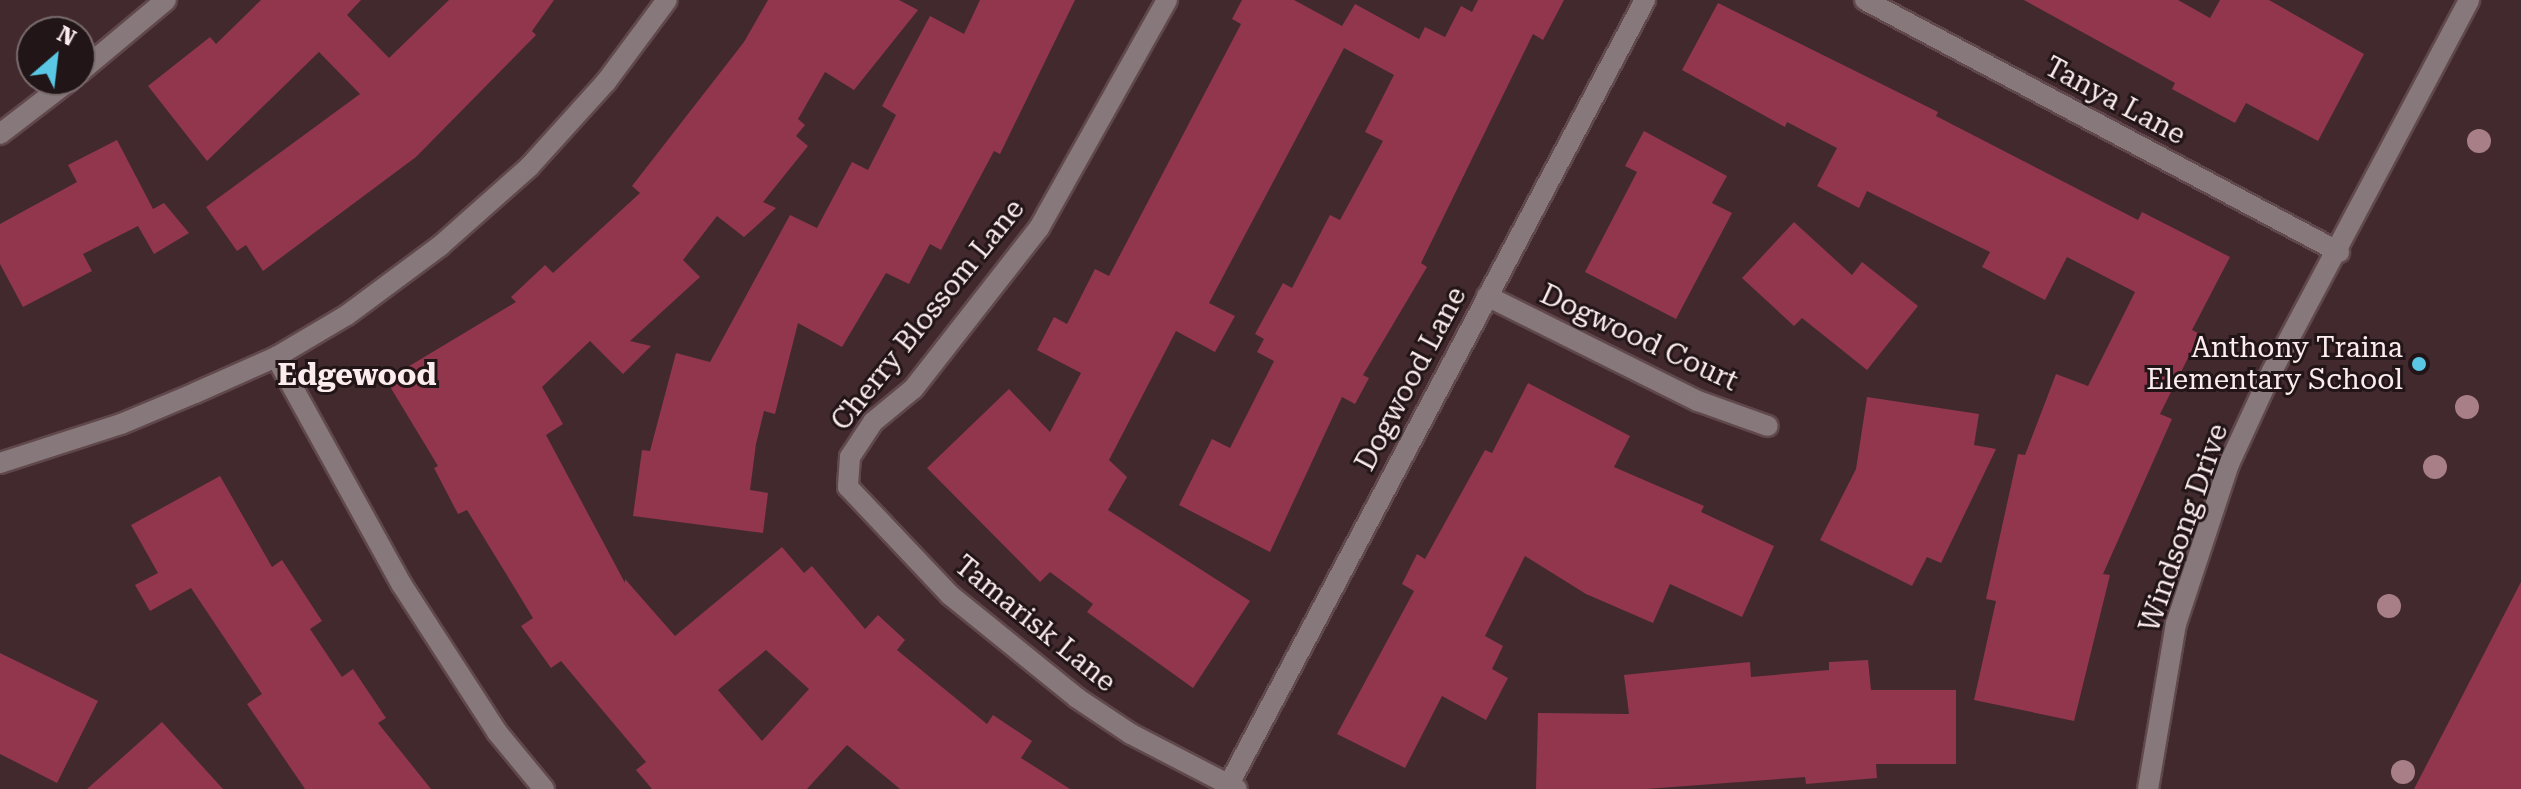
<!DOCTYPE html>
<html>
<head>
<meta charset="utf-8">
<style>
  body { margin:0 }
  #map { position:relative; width:2521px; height:789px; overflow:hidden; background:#42292d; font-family:"Roboto Serif",serif }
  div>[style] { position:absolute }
  .building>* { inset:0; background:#91364d }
  .roads { filter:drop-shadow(2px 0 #60484c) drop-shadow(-2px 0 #60484c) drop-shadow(0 2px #60484c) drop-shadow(0 -2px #60484c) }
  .minor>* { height:20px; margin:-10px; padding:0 10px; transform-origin:10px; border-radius:10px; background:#87797b }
  .trees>* { width:24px; height:24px; margin:-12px; border-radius:50%; background:#a87f86 }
  .dots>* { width:22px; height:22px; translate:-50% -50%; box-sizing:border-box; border:4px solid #211517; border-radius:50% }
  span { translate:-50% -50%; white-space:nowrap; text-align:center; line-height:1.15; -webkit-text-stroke:6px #211517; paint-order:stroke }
  .street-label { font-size:28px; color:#fdecee }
  .poi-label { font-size:28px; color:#fdecee }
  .right { translate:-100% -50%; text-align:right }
  .neighbourhood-label { font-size:30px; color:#fdecee; font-weight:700 }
  .north { position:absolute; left:16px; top:16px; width:80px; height:80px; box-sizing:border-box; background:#211517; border:2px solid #796b6d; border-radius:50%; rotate:28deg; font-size:22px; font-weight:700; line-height:32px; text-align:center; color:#fdecee }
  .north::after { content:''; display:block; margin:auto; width:28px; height:36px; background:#5ac8e5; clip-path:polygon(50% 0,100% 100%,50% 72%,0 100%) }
</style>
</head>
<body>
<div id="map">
  <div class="building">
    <div style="clip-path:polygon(261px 0,361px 0,347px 15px,389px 58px,449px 0,554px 0,532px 31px,536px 35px,416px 157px,263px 271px,246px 245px,237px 251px,206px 207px,360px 94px,319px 52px,207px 161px,148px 86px,210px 37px,216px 44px)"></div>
    <div style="clip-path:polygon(evenodd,768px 0,899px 0,918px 10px,854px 90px,825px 72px,798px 119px,805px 125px,796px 136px,808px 146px,763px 202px,776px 208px,744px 237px,717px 216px,683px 260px,700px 277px,630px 341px,651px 346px,623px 374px,590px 341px,542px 387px,563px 424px,546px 435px,625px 583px,625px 579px,675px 636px,782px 547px,804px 573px,812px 566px,865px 629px,878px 615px,905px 640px,897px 650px,987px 724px,993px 715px,1032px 741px,1021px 758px,1070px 789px,900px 789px,847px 745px,807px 789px,652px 789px,636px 770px,646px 762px,561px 661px,551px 668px,521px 626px,533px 618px,467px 510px,458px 514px,434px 468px,438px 466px,386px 380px,516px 302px,511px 297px,545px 265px,553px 273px,640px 193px,632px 186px,744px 42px,768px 0,766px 650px,809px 689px,762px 741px,718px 690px,766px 650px)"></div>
    <div style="clip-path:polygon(980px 0,1075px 0,1000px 154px,994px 151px,941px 250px,930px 244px,909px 284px,886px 273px,842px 347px,798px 323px,775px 414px,764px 411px,756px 444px,750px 490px,768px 493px,763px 533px,633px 516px,642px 450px,650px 451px,676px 353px,710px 362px,790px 215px,817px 228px,852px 162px,868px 170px,896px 115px,882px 106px,930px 16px,964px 34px)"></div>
    <div style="clip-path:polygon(1242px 0,1294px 0,1342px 26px,1355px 4px,1419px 39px,1425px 27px,1445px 37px,1461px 6px,1472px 12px,1478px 0,1564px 0,1543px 40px,1533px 34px,1421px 263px,1427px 267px,1363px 375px,1369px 378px,1355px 404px,1342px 397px,1270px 552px,1179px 505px,1212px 439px,1230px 448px,1274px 361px,1257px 352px,1264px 339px,1255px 334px,1283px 283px,1292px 288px,1330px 215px,1340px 220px,1383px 141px,1365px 132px,1394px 75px,1344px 48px,1209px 303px,1235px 316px,1215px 352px,1176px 331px,1109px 460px,1127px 477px,1108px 510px,1250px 601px,1193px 688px,1087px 612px,1093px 604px,1050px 572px,1040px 582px,927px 468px,1009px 389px,1050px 432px,1081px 373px,1037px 350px,1054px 317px,1067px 324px,1095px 269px,1109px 276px,1241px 24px,1232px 19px)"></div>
    <div style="clip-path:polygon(2024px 0,2178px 0,2210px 18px,2220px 0,2269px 0,2364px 54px,2318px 141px,2246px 103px,2235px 123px,2172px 89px,2175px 83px)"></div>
    <div style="clip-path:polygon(1718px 3px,1938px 112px,1936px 116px,2138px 220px,2142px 212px,2230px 257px,2192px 330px,2200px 334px,2160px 414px,2172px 419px,2103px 574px,2110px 575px,2074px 721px,1974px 700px,1996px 601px,1986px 599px,2018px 454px,2025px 455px,2056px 374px,2088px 386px,2135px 292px,2067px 257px,2045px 300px,1982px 267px,1990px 252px,1891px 203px,1867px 191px,1859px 208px,1817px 186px,1837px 148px,1787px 122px,1785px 127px,1682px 70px)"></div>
    <div style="clip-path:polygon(1644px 131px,1727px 176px,1712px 203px,1732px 213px,1676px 319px,1585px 272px,1637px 172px,1625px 166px)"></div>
    <div style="clip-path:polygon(117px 140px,153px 209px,164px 203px,189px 233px,154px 254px,138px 226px,83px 254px,92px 271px,23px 307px,0 264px,0 224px,77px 182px,68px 165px)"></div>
    <div style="clip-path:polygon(1794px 222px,1852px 275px,1862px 262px,1918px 306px,1867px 370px,1802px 318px,1794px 326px,1742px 278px)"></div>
    <div style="clip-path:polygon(1528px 383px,1630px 436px,1614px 467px,1704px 506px,1701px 512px,1774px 546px,1742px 617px,1670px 584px,1653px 623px,1586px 594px,1525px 556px,1485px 636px,1503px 646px,1492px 669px,1508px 678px,1486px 720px,1442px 696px,1405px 768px,1337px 734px,1414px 591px,1402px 584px,1417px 554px,1425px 559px,1485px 450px,1492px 453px)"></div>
    <div style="clip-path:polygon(1867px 397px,1979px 414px,1974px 445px,1996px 449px,1941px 563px,1927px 557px,1912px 586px,1820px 540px,1856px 469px)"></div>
    <div style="clip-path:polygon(220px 476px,272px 567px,282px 560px,322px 621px,310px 629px,342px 677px,353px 669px,386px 718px,378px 723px,431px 789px,305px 789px,247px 704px,262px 694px,191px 588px,150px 611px,135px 585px,158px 573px,131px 525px)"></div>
    <div style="clip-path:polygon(2521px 582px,2521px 789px,2414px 789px,2455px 710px)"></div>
    <div style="clip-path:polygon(0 653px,98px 701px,57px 783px,0 754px)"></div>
    <div style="clip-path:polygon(1868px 660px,1871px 690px,1956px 690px,1956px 764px,1876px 764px,1877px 778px,1806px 784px,1805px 777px,1646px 789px,1536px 789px,1538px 713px,1629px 714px,1624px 675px,1750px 662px,1751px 677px,1829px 670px,1829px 662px)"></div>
    <div style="clip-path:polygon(162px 722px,223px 789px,87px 789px)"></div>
  </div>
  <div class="roads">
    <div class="minor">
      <div style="left:1167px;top:0;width:261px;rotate:119.3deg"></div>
      <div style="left:1039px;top:228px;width:204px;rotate:128deg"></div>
      <div style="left:913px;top:389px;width:52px;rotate:140.5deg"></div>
      <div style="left:873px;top:422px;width:42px;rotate:123.3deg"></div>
      <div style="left:850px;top:457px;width:30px;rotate:94deg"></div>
      <div style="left:848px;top:487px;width:149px;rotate:46.6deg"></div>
      <div style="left:950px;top:595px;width:164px;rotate:39deg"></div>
      <div style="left:1077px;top:698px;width:65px;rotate:33.7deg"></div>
      <div style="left:1131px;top:734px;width:119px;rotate:27.4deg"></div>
      <div style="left:1865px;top:0;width:537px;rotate:28deg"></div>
      <div style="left:80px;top:72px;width:112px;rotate:-39.9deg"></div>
      <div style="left:0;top:134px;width:88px;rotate:-37.6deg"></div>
      <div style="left:1487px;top:296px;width:236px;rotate:26.5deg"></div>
      <div style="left:1698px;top:401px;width:74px;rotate:19.7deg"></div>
      <div style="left:276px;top:357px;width:260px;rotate:61.1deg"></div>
      <div style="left:402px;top:585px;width:175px;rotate:57.1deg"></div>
      <div style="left:497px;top:732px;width:74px;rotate:50.5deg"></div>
      <div style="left:0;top:463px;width:127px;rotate:-17.9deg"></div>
      <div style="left:121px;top:424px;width:80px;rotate:-22.7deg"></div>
      <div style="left:195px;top:393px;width:89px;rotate:-24deg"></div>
      <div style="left:276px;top:357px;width:82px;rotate:-30.6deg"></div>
      <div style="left:347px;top:315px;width:116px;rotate:-36.6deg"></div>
      <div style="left:440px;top:246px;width:120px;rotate:-41.6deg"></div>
      <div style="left:530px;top:166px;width:113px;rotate:-47.9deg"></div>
      <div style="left:606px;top:82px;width:102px;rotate:-53.4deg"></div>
      <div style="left:1228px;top:786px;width:890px;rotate:-62.05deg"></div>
      <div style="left:2148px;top:789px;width:167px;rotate:-80.4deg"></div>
      <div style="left:2176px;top:624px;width:169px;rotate:-71.7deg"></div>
      <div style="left:2229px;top:464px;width:102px;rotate:-65.2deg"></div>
      <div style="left:2272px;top:371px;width:420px;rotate:-62deg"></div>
    </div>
  </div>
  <div class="trees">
    <div style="left:2479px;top:141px"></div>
    <div style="left:2467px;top:407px"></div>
    <div style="left:2435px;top:467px"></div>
    <div style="left:2389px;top:606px"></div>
    <div style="left:2403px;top:772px"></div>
  </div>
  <div class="dots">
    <div style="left:2419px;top:364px;background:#5ac8e5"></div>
  </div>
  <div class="street-label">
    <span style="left:2115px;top:101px;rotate:28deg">Tanya Lane</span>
    <span style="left:928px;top:315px;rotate:-51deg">Cherry Blossom Lane</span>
    <span style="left:1639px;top:338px;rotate:25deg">Dogwood Court</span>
    <span style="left:1411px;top:379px;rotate:-62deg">Dogwood Lane</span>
    <span style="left:2184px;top:528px;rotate:-71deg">Windsong Drive</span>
    <span style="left:1035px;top:624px;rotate:39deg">Tamarisk Lane</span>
  </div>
  <div class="poi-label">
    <span class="right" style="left:2403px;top:364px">Anthony Traina<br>Elementary School</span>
  </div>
  <div class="neighbourhood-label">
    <span style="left:357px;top:375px">Edgewood</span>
  </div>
  <div class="north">N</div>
</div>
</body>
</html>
